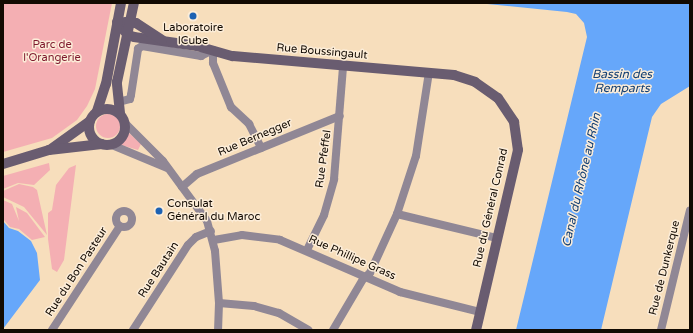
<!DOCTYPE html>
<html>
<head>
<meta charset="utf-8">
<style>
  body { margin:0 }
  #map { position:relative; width:693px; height:333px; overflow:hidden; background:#f7debc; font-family:"Varela Round",sans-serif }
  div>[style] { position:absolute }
  .green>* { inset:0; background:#f4afb3 }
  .round { border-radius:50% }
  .water>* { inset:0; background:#66a7fa }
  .street>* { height:8px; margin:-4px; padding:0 4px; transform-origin:4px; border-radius:4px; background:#908795 }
  .street>.ring { margin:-4px; padding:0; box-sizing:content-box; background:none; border:8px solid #908795; border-radius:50% }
  .secondary>* { height:10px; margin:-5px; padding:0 5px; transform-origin:5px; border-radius:5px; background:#695c70 }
  .secondary>.ring { margin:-5px; padding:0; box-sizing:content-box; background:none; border:10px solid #695c70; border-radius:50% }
  .dots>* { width:11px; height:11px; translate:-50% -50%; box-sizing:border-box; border:2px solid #fcedd9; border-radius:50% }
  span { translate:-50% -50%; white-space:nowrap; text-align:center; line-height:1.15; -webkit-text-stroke:3px #fcedd9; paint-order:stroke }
  .poi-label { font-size:11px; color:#120a02 }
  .left { translate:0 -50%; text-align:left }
  .park-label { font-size:11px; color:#7e192d }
  .street-label { font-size:11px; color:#120a02 }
  .water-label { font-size:12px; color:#133f73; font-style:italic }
  .frame { position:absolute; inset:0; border:4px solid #120a02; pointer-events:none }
</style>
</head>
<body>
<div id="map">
  <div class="green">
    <div style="clip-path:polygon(3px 3px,112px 3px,95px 89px,87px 106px,77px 120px,52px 138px,3px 152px)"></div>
    <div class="round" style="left:96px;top:114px;width:24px;height:24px"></div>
    <div style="clip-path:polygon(129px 133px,141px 144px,138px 150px,121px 145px)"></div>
    <div style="clip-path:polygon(49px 163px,50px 170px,34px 185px,18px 183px,3px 189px,3px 176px)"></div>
    <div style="clip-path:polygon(76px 165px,64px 260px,57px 272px,52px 269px,48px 239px,48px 213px,52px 210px,56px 185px,69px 168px)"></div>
    <div style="clip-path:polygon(19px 184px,33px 187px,37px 190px,47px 235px,24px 207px,3px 197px,3px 191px)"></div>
    <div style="clip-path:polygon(3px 200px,12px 204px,19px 221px,16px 207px,27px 213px,45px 237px,32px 240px,19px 229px,10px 227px,3px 219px)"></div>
  </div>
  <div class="water">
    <div style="clip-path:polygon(477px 3px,690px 3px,690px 86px,661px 104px,652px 117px,601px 330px,516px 330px,587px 37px,584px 23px,576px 14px,567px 12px)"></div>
    <div style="clip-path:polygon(3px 221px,9px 228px,18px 231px,31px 241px,37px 253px,40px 280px,3px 329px)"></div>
  </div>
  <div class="street">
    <div style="left:213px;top:50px;width:13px;rotate:90deg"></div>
    <div style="left:213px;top:63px;width:48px;rotate:67.8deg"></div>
    <div style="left:231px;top:107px;width:25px;rotate:43deg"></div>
    <div style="left:249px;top:124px;width:27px;rotate:63deg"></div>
    <div style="left:118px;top:102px;width:12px;rotate:-14deg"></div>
    <div style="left:130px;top:99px;width:4px;rotate:-76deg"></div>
    <div style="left:131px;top:95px;width:47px;rotate:-81.3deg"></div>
    <div style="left:138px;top:49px;width:5px;rotate:-37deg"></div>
    <div style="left:142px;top:46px;width:60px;rotate:9.6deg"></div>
    <div style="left:201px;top:56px;width:13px;rotate:-27deg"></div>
    <div style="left:126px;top:124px;width:52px;rotate:45deg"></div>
    <div style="left:163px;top:161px;width:74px;rotate:53.7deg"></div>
    <div style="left:207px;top:221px;width:31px;rotate:75deg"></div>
    <div style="left:215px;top:251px;width:52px;rotate:85.6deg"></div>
    <div style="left:219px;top:303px;width:27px;rotate:92deg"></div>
    <div style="left:112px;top:145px;width:60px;rotate:22.7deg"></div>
    <div style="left:182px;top:187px;width:20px;rotate:-41deg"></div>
    <div style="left:197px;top:174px;width:154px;rotate:-22.1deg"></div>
    <div class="ring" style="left:116px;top:211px;width:8px;height:8px"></div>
    <div style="left:397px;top:214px;width:103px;rotate:13.5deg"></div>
    <div style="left:214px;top:240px;width:28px;rotate:-10deg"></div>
    <div style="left:242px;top:235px;width:38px;rotate:7deg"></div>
    <div style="left:280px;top:240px;width:131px;rotate:23.4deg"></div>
    <div style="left:400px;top:292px;width:82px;rotate:14deg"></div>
    <div style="left:307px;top:250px;width:39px;rotate:-64deg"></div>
    <div style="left:324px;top:215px;width:37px;rotate:-74deg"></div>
    <div style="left:334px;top:179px;width:113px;rotate:-85.4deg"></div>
    <div style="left:219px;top:303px;width:35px;rotate:5deg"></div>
    <div style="left:254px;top:306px;width:26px;rotate:16deg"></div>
    <div style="left:279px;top:313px;width:34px;rotate:30deg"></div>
    <div style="left:52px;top:330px;width:124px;rotate:-56.8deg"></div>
    <div style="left:133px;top:330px;width:101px;rotate:-57.1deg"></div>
    <div style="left:188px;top:245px;width:11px;rotate:-45deg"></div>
    <div style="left:196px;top:237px;width:16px;rotate:-22deg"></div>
    <div style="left:333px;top:330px;width:59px;rotate:-59.5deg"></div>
    <div style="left:363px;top:279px;width:9px;rotate:-41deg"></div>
    <div style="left:370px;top:273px;width:65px;rotate:-65.4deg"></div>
    <div style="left:397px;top:214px;width:61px;rotate:-71.9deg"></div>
    <div style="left:416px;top:156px;width:85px;rotate:-81.2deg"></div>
    <div style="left:661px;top:330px;width:123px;rotate:-76.4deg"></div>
  </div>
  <div class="secondary">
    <div style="left:117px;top:22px;width:17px;rotate:50deg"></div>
    <div style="left:128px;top:35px;width:6px;rotate:18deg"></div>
    <div style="left:134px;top:37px;width:64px;rotate:8.1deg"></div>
    <div style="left:197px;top:46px;width:37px;rotate:16deg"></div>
    <div style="left:233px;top:56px;width:222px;rotate:4.9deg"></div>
    <div style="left:454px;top:75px;width:22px;rotate:18deg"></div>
    <div style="left:475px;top:82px;width:28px;rotate:35deg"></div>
    <div style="left:498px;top:98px;width:29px;rotate:56deg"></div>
    <div style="left:514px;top:122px;width:28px;rotate:82deg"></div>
    <div style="left:518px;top:150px;width:185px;rotate:103.1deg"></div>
    <div style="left:125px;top:22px;width:11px;rotate:5deg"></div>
    <div style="left:136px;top:23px;width:31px;rotate:33deg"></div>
    <div class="ring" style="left:89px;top:109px;width:26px;height:26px"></div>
    <div style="left:97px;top:111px;width:28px;rotate:-72deg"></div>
    <div style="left:106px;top:84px;width:82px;rotate:-79.5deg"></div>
    <div style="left:120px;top:113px;width:31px;rotate:-96deg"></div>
    <div style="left:117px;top:82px;width:81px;rotate:-77.9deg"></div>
    <div style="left:51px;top:149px;width:48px;rotate:-35.7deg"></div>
    <div style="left:3px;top:164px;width:48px;rotate:-16.9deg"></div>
    <div style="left:49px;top:150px;width:53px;rotate:-6.5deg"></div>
  </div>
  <div class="dots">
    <div style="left:193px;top:16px;background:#1d62b3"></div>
    <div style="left:159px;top:211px;background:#1d62b3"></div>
  </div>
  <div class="poi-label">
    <span style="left:193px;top:35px">Laboratoire<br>ICube</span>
    <span class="left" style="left:167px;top:211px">Consulat<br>Général du Maroc</span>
  </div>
  <div class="park-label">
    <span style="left:52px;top:52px">Parc de<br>l'Orangerie</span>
  </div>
  <div class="street-label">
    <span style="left:322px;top:52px;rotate:5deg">Rue Boussingault</span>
    <span style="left:255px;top:138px;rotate:-23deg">Rue Bernegger</span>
    <span style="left:324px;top:159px;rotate:-82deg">Rue Pfeffel</span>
    <span style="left:491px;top:208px;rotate:-77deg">Rue du Général Conrad</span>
    <span style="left:352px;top:258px;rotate:24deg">Rue Phillipe Grass</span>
    <span style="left:665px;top:268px;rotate:-76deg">Rue de Dunkerque</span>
    <span style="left:159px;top:270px;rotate:-57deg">Rue Bautain</span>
    <span style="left:77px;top:272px;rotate:-57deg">Rue du Bon Pasteur</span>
  </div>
  <div class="water-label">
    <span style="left:622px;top:82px">Bassin des<br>Remparts</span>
    <span style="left:582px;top:180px;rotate:-77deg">Canal du Rhône au Rhin</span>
  </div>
  <div class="frame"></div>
</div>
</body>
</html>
